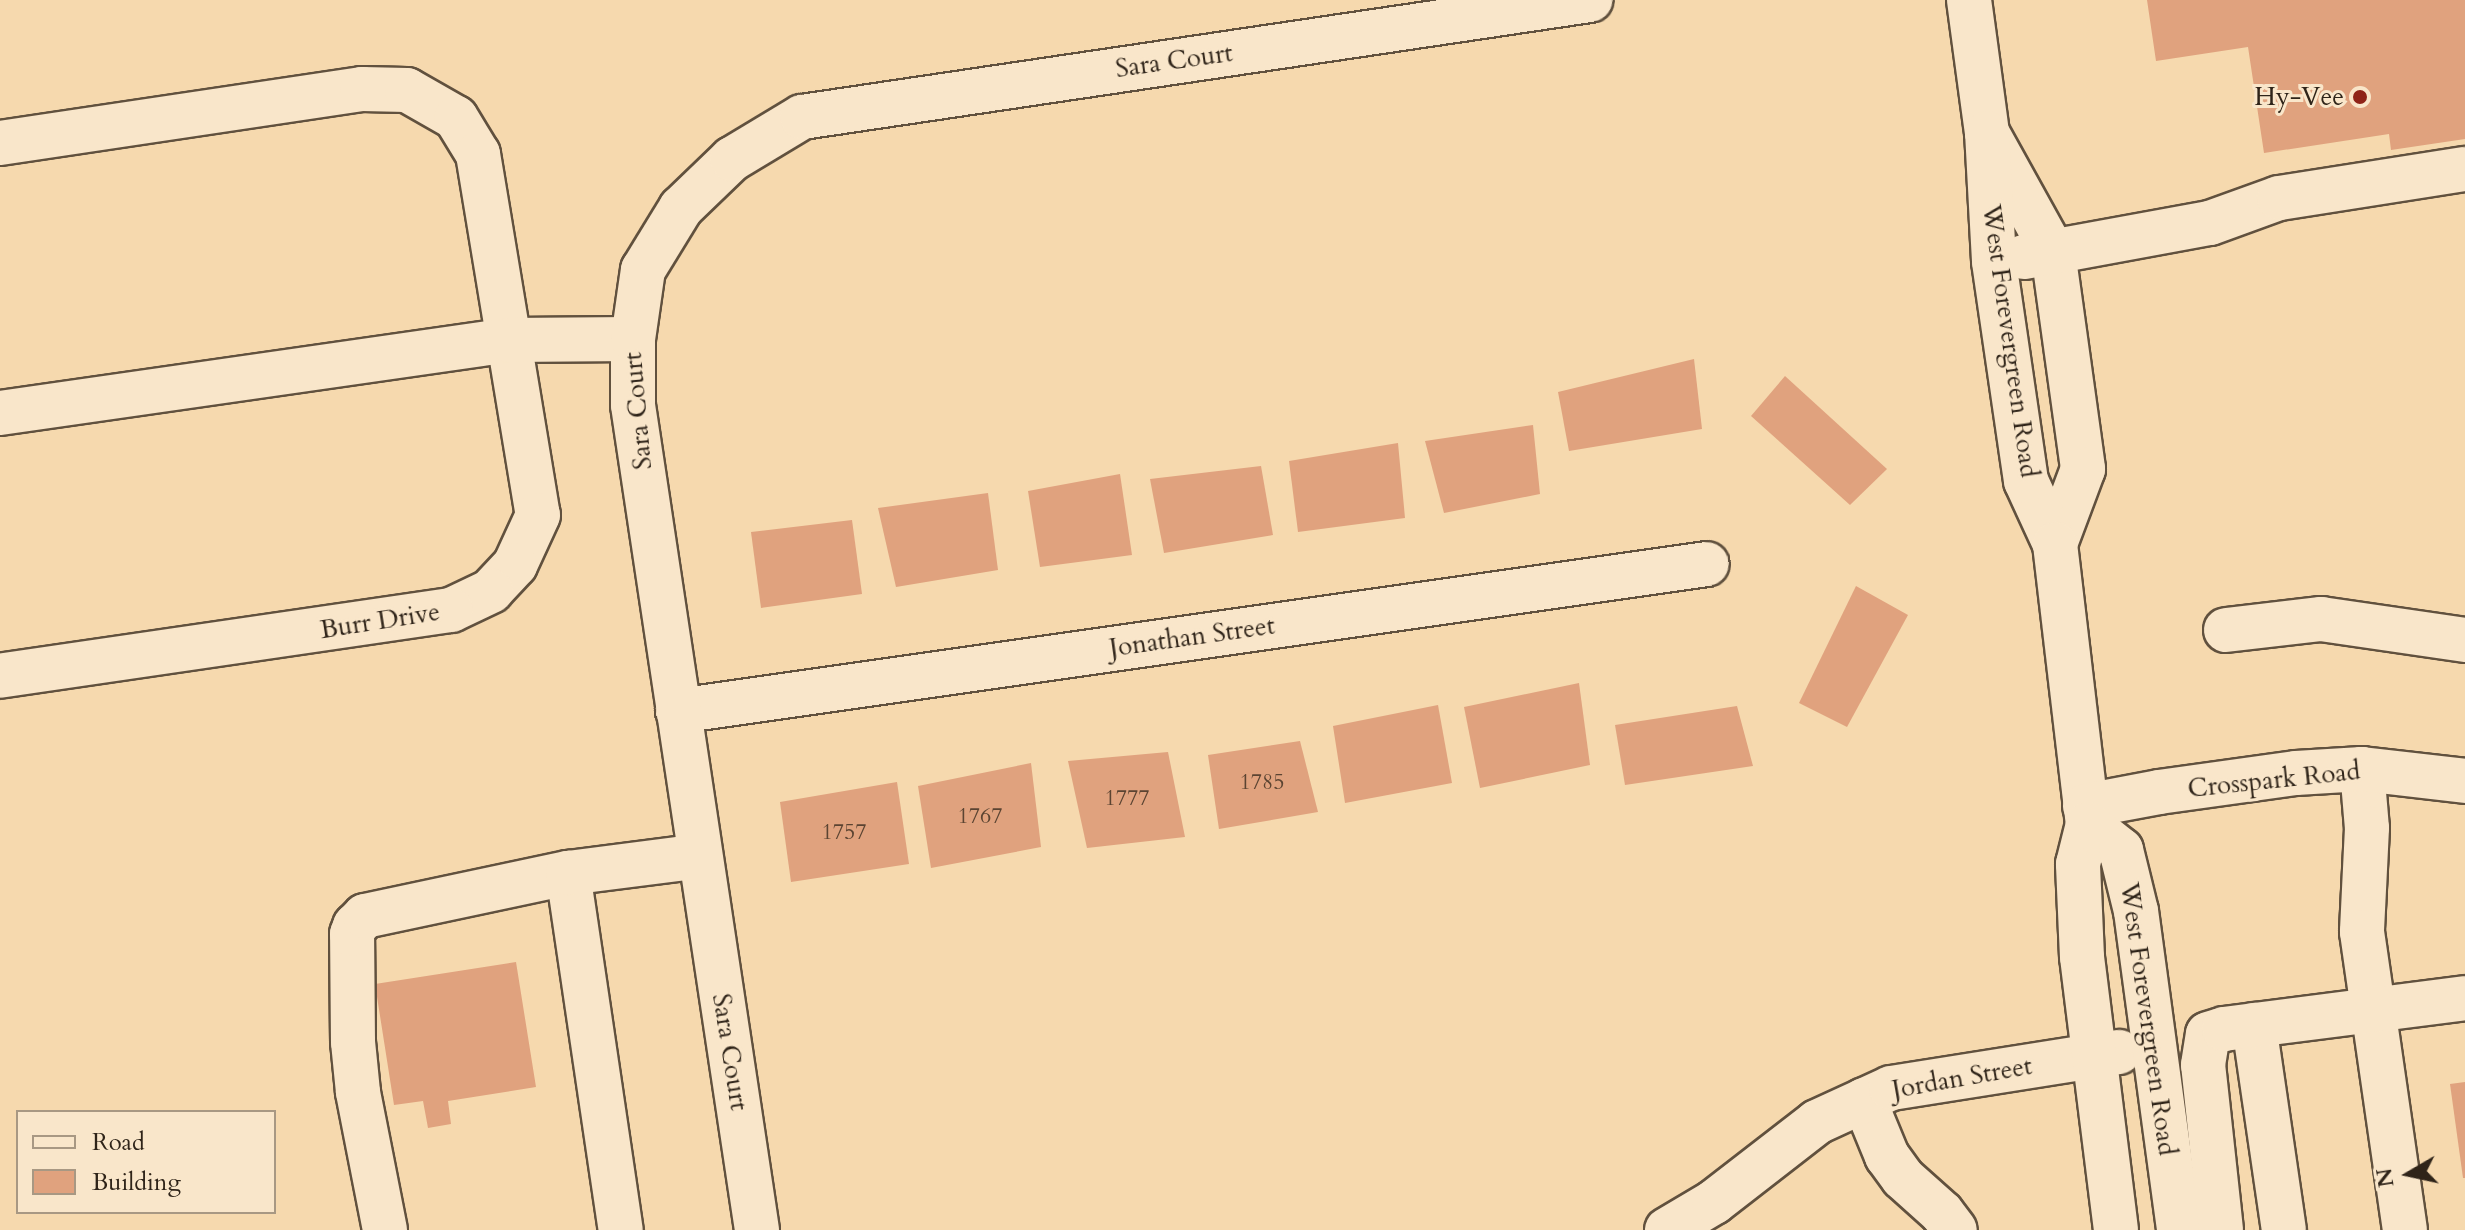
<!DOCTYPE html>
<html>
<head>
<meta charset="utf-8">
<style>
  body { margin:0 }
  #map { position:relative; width:2465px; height:1230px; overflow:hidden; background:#f6d9ae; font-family:Cardo,serif }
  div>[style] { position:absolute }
  .building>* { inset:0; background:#e0a27e }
  .roads { filter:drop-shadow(2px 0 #61513e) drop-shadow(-2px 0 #61513e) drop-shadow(0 2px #61513e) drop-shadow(0 -2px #61513e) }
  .minor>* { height:44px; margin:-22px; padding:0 22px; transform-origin:22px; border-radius:22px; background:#f9e6ca }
  .dots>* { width:22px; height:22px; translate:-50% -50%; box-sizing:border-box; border:4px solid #f9e6ca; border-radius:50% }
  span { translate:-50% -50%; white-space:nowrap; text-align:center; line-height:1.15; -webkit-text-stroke:6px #f9e6ca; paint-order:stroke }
  .number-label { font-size:22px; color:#5b4432 }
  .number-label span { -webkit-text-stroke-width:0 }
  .street-label { font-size:26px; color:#2f2419 }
  .poi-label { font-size:26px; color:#2f2419 }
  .right { translate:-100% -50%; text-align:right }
  .legend { position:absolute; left:16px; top:1110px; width:260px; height:104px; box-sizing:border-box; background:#f9e6ca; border:2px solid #a89883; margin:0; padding:10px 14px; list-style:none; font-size:24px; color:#2f2419 }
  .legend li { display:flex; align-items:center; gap:16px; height:40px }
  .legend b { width:40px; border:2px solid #a89883 }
  .north { position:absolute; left:2369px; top:1134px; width:80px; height:80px; -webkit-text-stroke:6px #f9e6ca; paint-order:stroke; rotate:261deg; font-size:22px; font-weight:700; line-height:32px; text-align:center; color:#2f2419 }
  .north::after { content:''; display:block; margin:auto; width:28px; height:36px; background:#2f2419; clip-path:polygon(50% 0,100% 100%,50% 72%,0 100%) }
</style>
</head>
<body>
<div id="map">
  <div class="building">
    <div style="clip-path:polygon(2147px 0,2465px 0,2465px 139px,2391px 150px,2389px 134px,2264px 153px,2248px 47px,2156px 61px)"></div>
    <div style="clip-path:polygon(1694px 359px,1702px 429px,1569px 451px,1558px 392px)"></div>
    <div style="clip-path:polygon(1785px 376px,1887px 469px,1850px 505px,1751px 416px)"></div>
    <div style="clip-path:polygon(1533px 425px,1540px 494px,1444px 513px,1425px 441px)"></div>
    <div style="clip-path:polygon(1398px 443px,1405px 518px,1298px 532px,1289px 461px)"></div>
    <div style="clip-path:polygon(1261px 466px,1273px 535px,1164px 553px,1150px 479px)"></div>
    <div style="clip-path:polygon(1120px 474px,1132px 555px,1040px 567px,1028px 491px)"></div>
    <div style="clip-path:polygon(988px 493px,998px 570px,896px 587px,878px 508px)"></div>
    <div style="clip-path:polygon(852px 520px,862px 594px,761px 608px,751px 532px)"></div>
    <div style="clip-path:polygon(1856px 586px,1908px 615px,1847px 727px,1799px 703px)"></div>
    <div style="clip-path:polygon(1579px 683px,1590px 765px,1480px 788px,1464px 707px)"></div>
    <div style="clip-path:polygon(1438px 705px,1452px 783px,1345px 803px,1333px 726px)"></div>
    <div style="clip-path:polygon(1737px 706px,1753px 766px,1625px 785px,1615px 725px)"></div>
    <div style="clip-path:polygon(1300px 741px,1318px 812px,1219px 829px,1208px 755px)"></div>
    <div style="clip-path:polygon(1168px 752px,1185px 837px,1087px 848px,1068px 761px)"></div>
    <div style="clip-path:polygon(1031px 763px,1041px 847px,931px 868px,918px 786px)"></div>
    <div style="clip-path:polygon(897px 782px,909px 864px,791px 882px,780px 802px)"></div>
    <div style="clip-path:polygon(516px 962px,536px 1087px,448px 1101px,451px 1124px,428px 1128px,423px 1101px,394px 1105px,375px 984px)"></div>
    <div style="clip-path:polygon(2465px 1082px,2465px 1178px,2463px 1178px,2450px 1084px)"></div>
  </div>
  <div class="roads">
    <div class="minor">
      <div style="left:1969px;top:0;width:134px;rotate:82.3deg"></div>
      <div style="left:1987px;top:133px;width:136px;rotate:61deg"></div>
      <div style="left:2053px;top:252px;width:219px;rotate:82.1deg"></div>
      <div style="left:2083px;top:469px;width:80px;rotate:110.5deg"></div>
      <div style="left:2055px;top:544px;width:69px;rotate:-114.7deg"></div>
      <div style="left:2026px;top:481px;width:222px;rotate:-98.3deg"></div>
      <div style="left:1994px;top:261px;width:128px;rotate:-93.1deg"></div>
      <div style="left:0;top:143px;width:366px;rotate:-8.5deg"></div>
      <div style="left:362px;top:89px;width:45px;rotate:1.3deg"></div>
      <div style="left:407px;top:90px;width:56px;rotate:29.7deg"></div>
      <div style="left:456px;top:118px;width:42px;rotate:58.6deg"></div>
      <div style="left:478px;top:154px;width:366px;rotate:80.6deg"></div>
      <div style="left:538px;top:515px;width:55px;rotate:114.7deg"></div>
      <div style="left:515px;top:565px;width:35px;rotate:133deg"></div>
      <div style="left:491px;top:591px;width:44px;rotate:154.6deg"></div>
      <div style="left:451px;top:610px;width:456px;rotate:171.7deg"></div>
      <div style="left:2024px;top:257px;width:189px;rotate:-10.4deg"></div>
      <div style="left:2210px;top:223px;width:73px;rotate:-19.9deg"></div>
      <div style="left:2279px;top:198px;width:188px;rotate:-8.9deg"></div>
      <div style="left:0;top:413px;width:514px;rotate:-8.16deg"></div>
      <div style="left:509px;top:340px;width:124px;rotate:-0.5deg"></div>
      <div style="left:2055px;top:544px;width:282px;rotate:83.3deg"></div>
      <div style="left:2226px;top:630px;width:96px;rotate:-6.6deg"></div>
      <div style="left:2321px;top:619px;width:146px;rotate:8.3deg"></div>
      <div style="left:678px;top:711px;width:1039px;rotate:-8.13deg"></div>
      <div style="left:2362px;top:769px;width:59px;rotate:85.2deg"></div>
      <div style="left:2367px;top:828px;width:104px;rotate:92.8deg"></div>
      <div style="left:2362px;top:932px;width:301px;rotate:81.8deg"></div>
      <div style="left:2085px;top:806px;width:75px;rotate:-10.7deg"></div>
      <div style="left:2159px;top:792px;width:138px;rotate:-7.9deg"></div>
      <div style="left:2296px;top:773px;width:66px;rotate:-3.5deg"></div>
      <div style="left:2362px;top:769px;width:104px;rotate:6.6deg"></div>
      <div style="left:568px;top:873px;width:361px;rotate:81.6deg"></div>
      <div style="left:2254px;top:1025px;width:207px;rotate:81.7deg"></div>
      <div style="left:1864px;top:1100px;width:61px;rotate:67.7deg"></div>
      <div style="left:1887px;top:1156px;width:27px;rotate:54deg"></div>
      <div style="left:1903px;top:1178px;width:52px;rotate:41.9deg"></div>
      <div style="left:1942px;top:1213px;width:21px;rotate:53deg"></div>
      <div style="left:385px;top:1230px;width:141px;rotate:-101.1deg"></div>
      <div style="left:358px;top:1092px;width:50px;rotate:-95.7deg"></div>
      <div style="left:353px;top:1042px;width:108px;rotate:-90.5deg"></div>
      <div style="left:352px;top:934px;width:9px;rotate:-69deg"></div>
      <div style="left:355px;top:926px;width:14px;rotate:-45deg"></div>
      <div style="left:365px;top:916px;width:208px;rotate:-12deg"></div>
      <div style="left:568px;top:873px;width:133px;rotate:-7.3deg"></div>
      <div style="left:757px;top:1230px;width:834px;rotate:-98.55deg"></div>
      <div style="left:633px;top:405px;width:66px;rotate:-90deg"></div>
      <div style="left:633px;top:339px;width:70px;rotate:-81.8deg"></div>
      <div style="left:643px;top:270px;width:73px;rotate:-58.5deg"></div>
      <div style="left:681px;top:208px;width:71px;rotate:-43.9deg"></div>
      <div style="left:732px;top:159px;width:82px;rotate:-31deg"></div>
      <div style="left:802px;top:117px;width:797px;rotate:-8.45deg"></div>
      <div style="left:1667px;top:1230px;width:55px;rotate:-30.8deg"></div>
      <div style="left:1714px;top:1202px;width:130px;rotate:-37.8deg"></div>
      <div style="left:1817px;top:1122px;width:81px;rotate:-24.7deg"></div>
      <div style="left:1891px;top:1088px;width:231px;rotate:-9deg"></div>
      <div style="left:2116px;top:1230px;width:275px;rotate:-97.1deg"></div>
      <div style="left:2082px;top:957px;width:93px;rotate:-92.5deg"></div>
      <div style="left:2078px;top:864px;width:41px;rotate:-76deg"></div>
      <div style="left:2088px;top:824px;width:42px;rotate:38.2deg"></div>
      <div style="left:2121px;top:850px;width:63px;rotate:76.2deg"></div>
      <div style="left:2136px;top:911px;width:322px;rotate:82.3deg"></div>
      <div style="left:2221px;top:1230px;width:166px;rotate:-96.2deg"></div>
      <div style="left:2203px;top:1065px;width:31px;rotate:-81deg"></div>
      <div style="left:2208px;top:1034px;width:17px;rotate:-17deg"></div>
      <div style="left:2224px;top:1029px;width:243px;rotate:-7.3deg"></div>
    </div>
  </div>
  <div class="dots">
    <div style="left:2360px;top:97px;background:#8f2418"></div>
  </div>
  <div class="number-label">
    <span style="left:1262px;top:783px">1785</span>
    <span style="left:1127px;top:799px">1777</span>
    <span style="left:980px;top:817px">1767</span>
    <span style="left:844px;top:833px">1757</span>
  </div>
  <div class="street-label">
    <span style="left:1174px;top:61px;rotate:-8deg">Sara Court</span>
    <span style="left:2010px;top:341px;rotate:82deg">West Forevergreen Road</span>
    <span style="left:638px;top:411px;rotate:-95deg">Sara Court</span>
    <span style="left:380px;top:621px;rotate:-9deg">Burr Drive</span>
    <span style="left:1192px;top:637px;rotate:-8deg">Jonathan Street</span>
    <span style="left:2274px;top:780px;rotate:-6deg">Crosspark Road</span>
    <span style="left:2148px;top:1019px;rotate:82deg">West Forevergreen Road</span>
    <span style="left:730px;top:1052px;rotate:81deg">Sara Court</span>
    <span style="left:1962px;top:1078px;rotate:-10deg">Jordan Street</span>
  </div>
  <div class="poi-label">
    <span class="right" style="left:2344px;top:97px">Hy-Vee</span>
  </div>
  <ul class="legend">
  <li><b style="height:10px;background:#f9e6ca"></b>Road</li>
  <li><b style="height:22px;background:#e0a27e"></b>Building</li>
  </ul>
  <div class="north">N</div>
</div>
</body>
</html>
